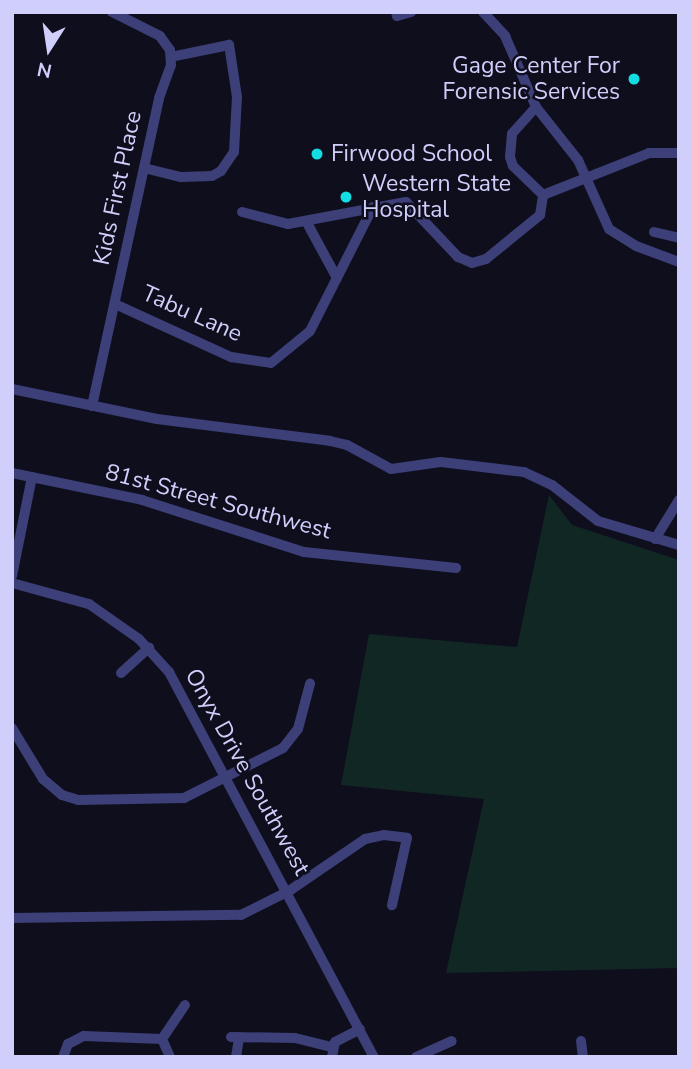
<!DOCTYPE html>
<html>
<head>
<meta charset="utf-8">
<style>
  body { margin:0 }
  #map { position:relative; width:691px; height:1069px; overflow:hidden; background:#0f0e1d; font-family:"Nunito Sans",sans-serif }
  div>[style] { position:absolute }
  .green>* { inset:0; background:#112724 }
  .minor>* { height:10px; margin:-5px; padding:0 5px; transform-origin:5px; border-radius:5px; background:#3c3f78 }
  .dots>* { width:19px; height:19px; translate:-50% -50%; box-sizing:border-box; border:4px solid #0f0e1d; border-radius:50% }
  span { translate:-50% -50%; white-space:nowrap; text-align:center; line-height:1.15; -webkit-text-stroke:5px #0f0e1d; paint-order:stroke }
  .poi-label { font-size:23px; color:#d0cefb }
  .right { translate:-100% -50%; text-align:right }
  .left { translate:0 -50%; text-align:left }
  .street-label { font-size:23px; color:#d0cefb }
  .frame { position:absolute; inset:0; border:14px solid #d0cefb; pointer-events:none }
  .north { position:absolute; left:14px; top:14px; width:70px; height:70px; -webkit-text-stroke:5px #0f0e1d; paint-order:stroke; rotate:192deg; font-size:19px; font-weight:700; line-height:28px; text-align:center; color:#d0cefb }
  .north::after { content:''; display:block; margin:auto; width:24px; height:32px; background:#d0cefb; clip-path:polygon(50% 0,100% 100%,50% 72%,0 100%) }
</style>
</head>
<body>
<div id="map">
  <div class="green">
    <div style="clip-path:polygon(549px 495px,572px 525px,679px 560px,679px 968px,446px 973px,484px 799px,341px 785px,369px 634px,517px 647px)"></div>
  </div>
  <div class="minor">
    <div style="left:396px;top:12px;width:4px;rotate:76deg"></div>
    <div style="left:397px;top:16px;width:15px;rotate:-16deg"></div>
    <div style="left:483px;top:12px;width:33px;rotate:47deg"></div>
    <div style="left:505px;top:36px;width:77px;rotate:66.4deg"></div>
    <div style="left:536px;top:107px;width:68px;rotate:51.6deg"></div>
    <div style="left:578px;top:160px;width:76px;rotate:65.8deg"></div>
    <div style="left:609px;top:229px;width:32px;rotate:32deg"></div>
    <div style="left:636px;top:246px;width:46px;rotate:20.4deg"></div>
    <div style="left:536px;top:107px;width:36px;rotate:132deg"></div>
    <div style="left:512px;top:134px;width:23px;rotate:95deg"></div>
    <div style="left:510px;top:157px;width:9px;rotate:72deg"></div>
    <div style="left:513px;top:166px;width:42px;rotate:44deg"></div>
    <div style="left:543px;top:195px;width:114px;rotate:-21.6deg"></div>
    <div style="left:649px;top:153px;width:30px"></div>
    <div style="left:144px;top:168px;width:38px;rotate:14deg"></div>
    <div style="left:181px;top:177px;width:31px;rotate:-2deg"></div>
    <div style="left:212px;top:176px;width:10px;rotate:-29deg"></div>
    <div style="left:221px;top:171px;width:23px;rotate:-56deg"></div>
    <div style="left:234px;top:152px;width:55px;rotate:-86.9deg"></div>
    <div style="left:237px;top:97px;width:53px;rotate:-98.7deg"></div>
    <div style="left:229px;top:45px;width:59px;rotate:168.3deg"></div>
    <div style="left:242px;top:212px;width:48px;rotate:14.6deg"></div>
    <div style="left:288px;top:224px;width:120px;rotate:-10.6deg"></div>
    <div style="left:406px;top:202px;width:76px;rotate:46.6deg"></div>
    <div style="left:458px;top:257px;width:15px;rotate:23deg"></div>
    <div style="left:472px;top:263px;width:15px;rotate:-16deg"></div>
    <div style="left:486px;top:259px;width:70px;rotate:-39.2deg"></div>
    <div style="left:540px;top:215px;width:20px;rotate:-81deg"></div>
    <div style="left:306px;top:221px;width:65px;rotate:61.5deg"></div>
    <div style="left:654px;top:232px;width:26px;rotate:13deg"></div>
    <div style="left:115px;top:304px;width:128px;rotate:24.6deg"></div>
    <div style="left:231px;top:357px;width:40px;rotate:8.5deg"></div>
    <div style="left:271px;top:363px;width:50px;rotate:-39.4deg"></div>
    <div style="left:310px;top:331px;width:139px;rotate:-63.1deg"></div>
    <div style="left:12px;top:389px;width:148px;rotate:11.7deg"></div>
    <div style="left:157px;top:419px;width:174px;rotate:7.2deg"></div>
    <div style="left:330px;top:441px;width:17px;rotate:13deg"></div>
    <div style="left:347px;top:445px;width:50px;rotate:28.6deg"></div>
    <div style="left:391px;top:469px;width:50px;rotate:-8deg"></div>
    <div style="left:441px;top:462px;width:84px;rotate:6.9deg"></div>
    <div style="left:524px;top:472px;width:31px;rotate:25deg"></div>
    <div style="left:552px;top:485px;width:58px;rotate:38deg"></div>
    <div style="left:598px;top:521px;width:84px;rotate:16.5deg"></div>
    <div style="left:92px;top:406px;width:315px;rotate:-77.7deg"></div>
    <div style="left:159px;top:98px;width:35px;rotate:-70deg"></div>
    <div style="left:171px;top:65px;width:15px;rotate:-94deg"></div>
    <div style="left:170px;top:50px;width:17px;rotate:-126deg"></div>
    <div style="left:160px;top:36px;width:54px;rotate:-153.4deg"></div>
    <div style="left:12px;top:473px;width:133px;rotate:11.7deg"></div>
    <div style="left:142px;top:500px;width:170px;rotate:17.8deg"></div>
    <div style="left:304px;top:552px;width:153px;rotate:6deg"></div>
    <div style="left:655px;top:539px;width:46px;rotate:-58.4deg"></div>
    <div style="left:12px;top:576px;width:101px;rotate:-78.6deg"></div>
    <div style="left:12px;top:583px;width:80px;rotate:15.3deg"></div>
    <div style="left:89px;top:604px;width:61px;rotate:35deg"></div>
    <div style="left:139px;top:639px;width:45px;rotate:47.7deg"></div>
    <div style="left:169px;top:672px;width:436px;rotate:62deg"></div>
    <div style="left:121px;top:673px;width:38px;rotate:-42deg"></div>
    <div style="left:12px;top:728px;width:60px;rotate:58.7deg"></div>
    <div style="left:43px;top:779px;width:25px;rotate:40deg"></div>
    <div style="left:62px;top:795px;width:17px;rotate:17deg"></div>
    <div style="left:78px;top:800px;width:106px;rotate:-1.1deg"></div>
    <div style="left:184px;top:798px;width:111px;rotate:-26.8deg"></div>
    <div style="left:283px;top:748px;width:24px;rotate:-52deg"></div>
    <div style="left:298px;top:729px;width:47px;rotate:-75.1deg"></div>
    <div style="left:12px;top:918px;width:229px;rotate:-0.8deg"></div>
    <div style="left:241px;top:915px;width:54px;rotate:-26.6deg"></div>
    <div style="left:289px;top:891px;width:92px;rotate:-34.4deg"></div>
    <div style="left:365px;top:839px;width:19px;rotate:-12deg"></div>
    <div style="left:384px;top:835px;width:23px;rotate:7deg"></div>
    <div style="left:407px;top:838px;width:69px;rotate:102.6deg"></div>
    <div style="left:231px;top:1037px;width:64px;rotate:0.9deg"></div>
    <div style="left:295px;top:1038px;width:38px;rotate:14deg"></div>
    <div style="left:162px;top:1039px;width:41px;rotate:-55.9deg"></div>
    <div style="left:162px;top:1039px;width:20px;rotate:66deg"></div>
    <div style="left:581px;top:1041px;width:16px;rotate:83deg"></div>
    <div style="left:63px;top:1057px;width:14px;rotate:-69deg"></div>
    <div style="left:68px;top:1044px;width:18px;rotate:-27deg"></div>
    <div style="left:84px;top:1036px;width:78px;rotate:2.2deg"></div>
    <div style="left:236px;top:1057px;width:20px;rotate:-81deg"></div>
    <div style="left:332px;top:1057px;width:15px;rotate:-79deg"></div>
    <div style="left:335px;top:1042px;width:28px;rotate:-27deg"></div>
    <div style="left:416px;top:1057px;width:39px;rotate:-24deg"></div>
  </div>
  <div class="dots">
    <div style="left:634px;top:79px;background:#13dde2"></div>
    <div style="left:317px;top:154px;background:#13dde2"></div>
    <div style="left:346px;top:197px;background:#13dde2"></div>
  </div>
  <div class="poi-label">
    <span class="right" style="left:620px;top:79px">Gage Center For<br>Forensic Services</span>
    <span class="left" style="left:331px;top:154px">Firwood School</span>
    <span class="left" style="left:362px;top:197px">Western State<br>Hospital</span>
  </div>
  <div class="street-label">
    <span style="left:118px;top:188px;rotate:-78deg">Kids First Place</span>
    <span style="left:192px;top:314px;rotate:24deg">Tabu Lane</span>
    <span style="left:218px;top:502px;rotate:15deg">81st Street Southwest</span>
    <span style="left:247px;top:772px;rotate:61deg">Onyx Drive Southwest</span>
  </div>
  <div class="frame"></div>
  <div class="north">N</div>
</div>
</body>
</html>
